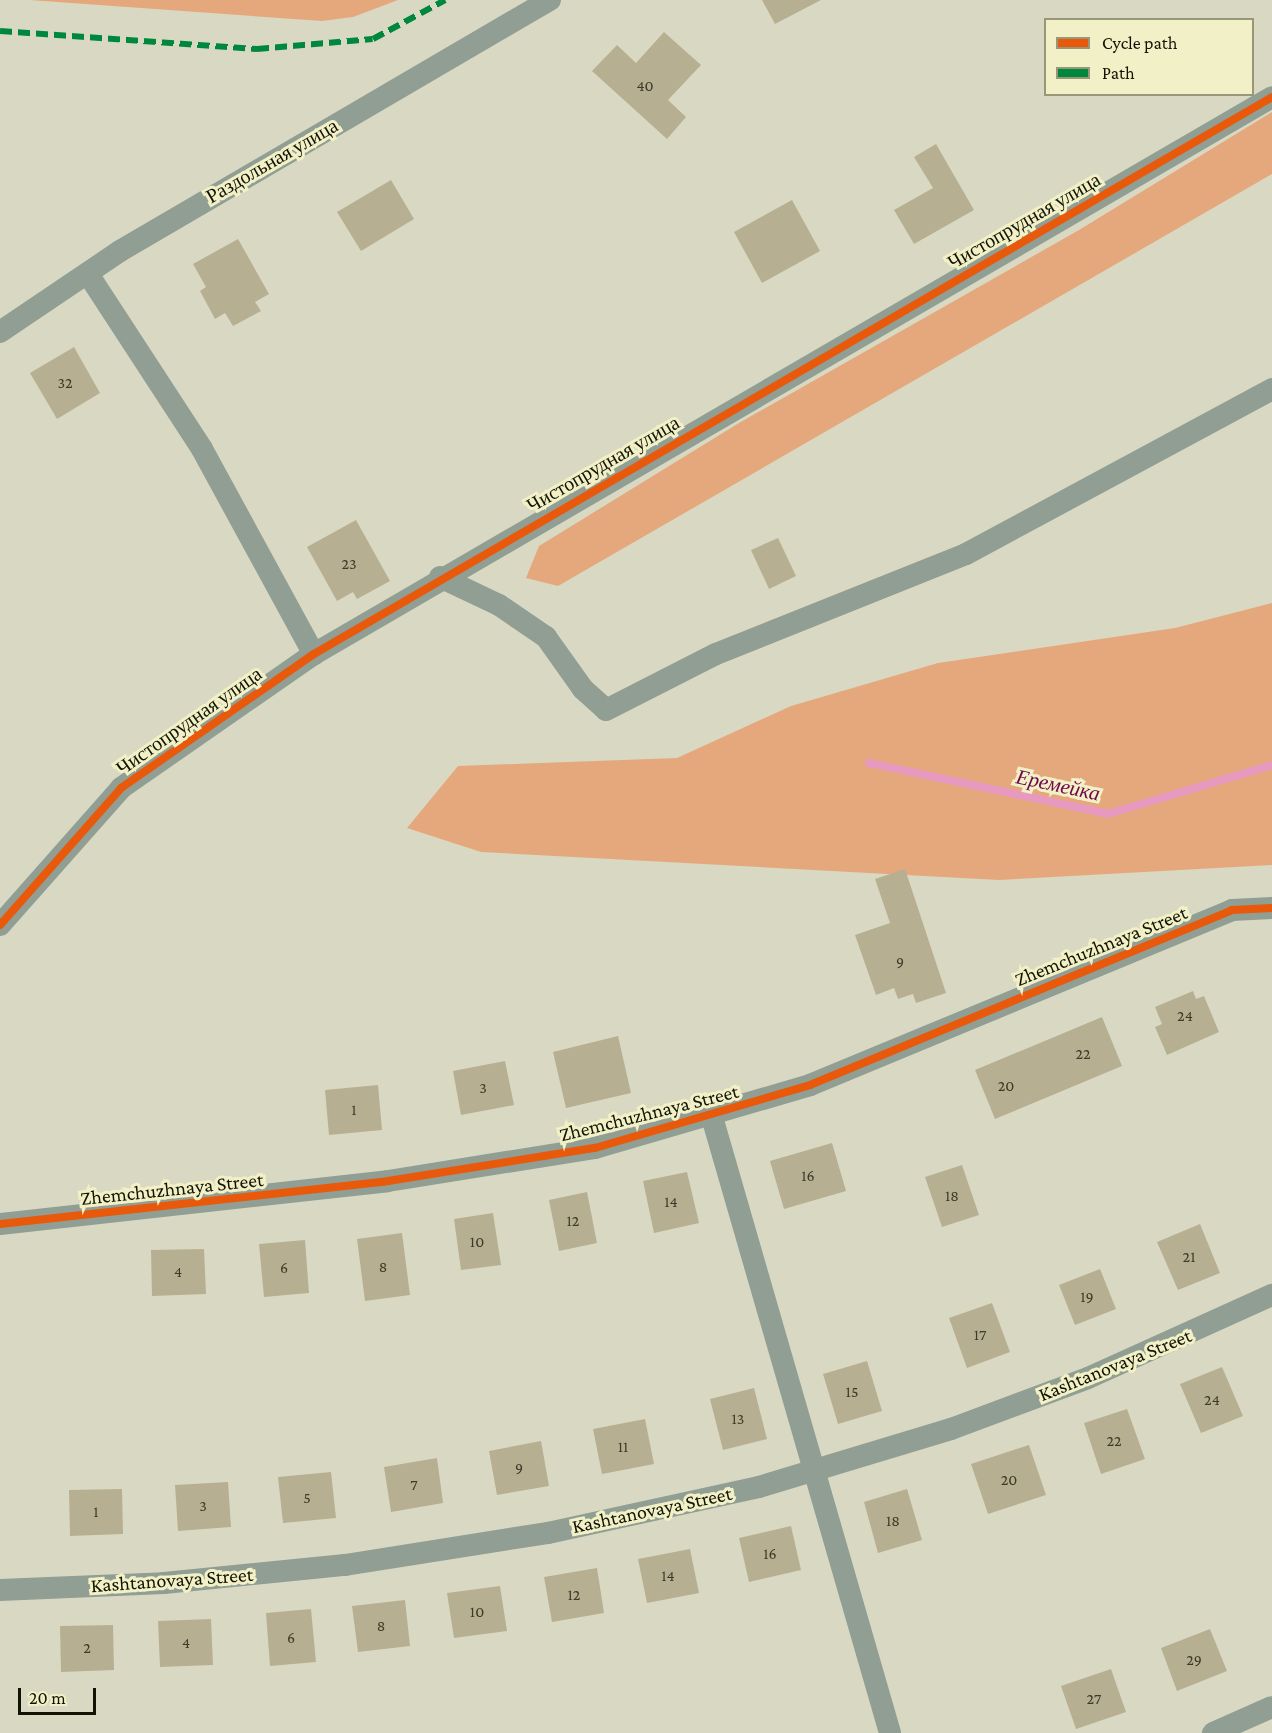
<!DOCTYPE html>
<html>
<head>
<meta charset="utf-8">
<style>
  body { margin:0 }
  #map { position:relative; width:1272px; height:1733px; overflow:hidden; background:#d9d9c3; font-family:"Crimson Pro",serif }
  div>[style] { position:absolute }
  .forest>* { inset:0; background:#e5a87d }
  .stream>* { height:8px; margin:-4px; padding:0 4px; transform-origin:4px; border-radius:4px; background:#e899c0 }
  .building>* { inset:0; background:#b7af92 }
  .street>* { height:22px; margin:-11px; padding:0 11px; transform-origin:11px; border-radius:11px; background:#909e93 }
  .quiet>* { height:6px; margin-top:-3px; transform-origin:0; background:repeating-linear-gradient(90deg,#00873e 0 12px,transparent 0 18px) }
  .cycleway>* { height:8px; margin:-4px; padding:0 4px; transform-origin:4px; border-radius:4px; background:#e8590c }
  span { translate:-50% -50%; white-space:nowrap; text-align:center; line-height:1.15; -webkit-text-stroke:6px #f1f0c6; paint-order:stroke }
  .number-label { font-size:16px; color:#3c3a28 }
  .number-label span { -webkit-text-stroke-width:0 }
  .street-label { font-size:20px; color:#131305 }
  .water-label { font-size:21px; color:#70054d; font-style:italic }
  .legend { position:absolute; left:1044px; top:18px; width:210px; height:78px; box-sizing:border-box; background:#f1f0c6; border:2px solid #989879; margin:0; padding:8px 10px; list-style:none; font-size:18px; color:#131305 }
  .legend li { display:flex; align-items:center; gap:12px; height:30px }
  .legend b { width:30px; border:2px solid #989879 }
  .scale { position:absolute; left:18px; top:1688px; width:78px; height:27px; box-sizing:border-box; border:3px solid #131305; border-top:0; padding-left:8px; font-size:18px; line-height:21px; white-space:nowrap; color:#131305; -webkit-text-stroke:4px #f1f0c6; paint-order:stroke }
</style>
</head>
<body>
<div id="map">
  <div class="forest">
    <div style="clip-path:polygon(29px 0,398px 0,353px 17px,322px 21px)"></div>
    <div style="clip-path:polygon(1272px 112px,1272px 174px,558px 586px,526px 578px,539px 546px,739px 423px,1079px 230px)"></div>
    <div style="clip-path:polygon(1272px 603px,1272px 865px,999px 880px,481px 852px,407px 828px,458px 766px,677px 758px,791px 706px,938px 663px,1175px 628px)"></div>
  </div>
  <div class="stream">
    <div style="left:869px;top:763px;width:244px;rotate:12deg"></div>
    <div style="left:1108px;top:814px;width:171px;rotate:-16.6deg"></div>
  </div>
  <div class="building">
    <div style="clip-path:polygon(762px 0,821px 0,775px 24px)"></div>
    <div style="clip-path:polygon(664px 32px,701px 65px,668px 100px,686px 117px,667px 139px,592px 71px,617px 45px,636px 63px)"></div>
    <div style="clip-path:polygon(936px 144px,974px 210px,914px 244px,894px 210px,933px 188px,914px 157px)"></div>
    <div style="clip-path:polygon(391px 180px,414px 219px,361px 251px,337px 212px)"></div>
    <div style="clip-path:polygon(792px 200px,820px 251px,762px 283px,734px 232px)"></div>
    <div style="clip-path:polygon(238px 239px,269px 294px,255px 302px,261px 311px,233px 326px,225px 313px,215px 319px,200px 291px,206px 287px,193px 264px)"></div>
    <div style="clip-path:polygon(74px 347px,100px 393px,57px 419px,30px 373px)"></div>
    <div style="clip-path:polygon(356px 520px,390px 581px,357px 599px,353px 592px,337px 601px,307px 547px)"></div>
    <div style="clip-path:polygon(778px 538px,796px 576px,769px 589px,751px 550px)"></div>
    <div style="clip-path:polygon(905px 869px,946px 993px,916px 1003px,913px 994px,898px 999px,894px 988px,876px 995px,855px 935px,890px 923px,875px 879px)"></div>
    <div style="clip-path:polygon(1193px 991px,1196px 999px,1204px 996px,1219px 1032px,1167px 1055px,1155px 1027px,1162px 1024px,1155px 1007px)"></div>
    <div style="clip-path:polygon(1102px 1017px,1122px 1066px,995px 1119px,975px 1070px)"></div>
    <div style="clip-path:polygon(618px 1036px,631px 1093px,566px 1108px,553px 1052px)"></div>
    <div style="clip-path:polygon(505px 1061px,514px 1105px,461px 1115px,453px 1071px)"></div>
    <div style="clip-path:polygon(378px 1085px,382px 1130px,329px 1135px,325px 1090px)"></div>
    <div style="clip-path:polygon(832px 1143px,846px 1191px,784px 1209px,770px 1161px)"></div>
    <div style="clip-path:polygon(962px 1165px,979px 1215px,942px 1227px,925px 1177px)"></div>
    <div style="clip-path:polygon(687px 1172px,699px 1223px,654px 1233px,643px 1181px)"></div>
    <div style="clip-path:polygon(587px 1192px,597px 1243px,559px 1251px,549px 1200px)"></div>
    <div style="clip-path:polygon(493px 1213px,501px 1265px,461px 1270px,454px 1219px)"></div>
    <div style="clip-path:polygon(1200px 1224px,1220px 1273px,1178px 1290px,1157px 1242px)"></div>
    <div style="clip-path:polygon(402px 1233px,410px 1295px,365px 1301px,357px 1239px)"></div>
    <div style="clip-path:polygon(305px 1240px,309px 1293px,264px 1297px,259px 1244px)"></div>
    <div style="clip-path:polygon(204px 1249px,206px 1294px,152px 1296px,151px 1250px)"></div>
    <div style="clip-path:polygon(1100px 1269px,1116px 1309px,1075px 1325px,1059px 1285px)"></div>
    <div style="clip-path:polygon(992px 1303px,1010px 1352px,967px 1368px,949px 1318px)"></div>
    <div style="clip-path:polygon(867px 1361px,882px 1411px,838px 1424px,823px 1374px)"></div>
    <div style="clip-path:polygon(1222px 1367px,1243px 1416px,1201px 1433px,1180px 1384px)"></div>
    <div style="clip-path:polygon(754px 1388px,767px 1439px,723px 1450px,710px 1399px)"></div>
    <div style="clip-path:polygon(1127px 1409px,1145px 1459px,1101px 1474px,1084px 1423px)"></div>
    <div style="clip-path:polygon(645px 1419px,654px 1464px,602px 1474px,593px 1429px)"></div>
    <div style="clip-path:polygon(541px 1441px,549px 1486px,497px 1495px,489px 1451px)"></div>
    <div style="clip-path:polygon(1029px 1445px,1046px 1495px,988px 1514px,971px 1464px)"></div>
    <div style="clip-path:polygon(437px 1458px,443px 1503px,391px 1512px,384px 1467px)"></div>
    <div style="clip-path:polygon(331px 1472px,336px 1518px,283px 1523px,278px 1477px)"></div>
    <div style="clip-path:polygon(228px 1482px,231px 1527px,178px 1531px,175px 1485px)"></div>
    <div style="clip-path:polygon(122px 1489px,123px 1534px,70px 1536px,69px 1490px)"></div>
    <div style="clip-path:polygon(907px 1489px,922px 1540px,878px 1553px,864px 1502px)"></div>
    <div style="clip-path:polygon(791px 1526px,801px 1570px,749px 1582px,739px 1538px)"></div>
    <div style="clip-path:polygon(690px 1549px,699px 1593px,647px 1603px,638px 1559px)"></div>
    <div style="clip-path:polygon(597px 1568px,604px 1613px,552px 1622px,544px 1577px)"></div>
    <div style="clip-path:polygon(500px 1586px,507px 1631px,454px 1638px,447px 1593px)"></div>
    <div style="clip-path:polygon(405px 1600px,410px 1646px,358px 1652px,352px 1606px)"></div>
    <div style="clip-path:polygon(311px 1609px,316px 1662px,270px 1666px,266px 1613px)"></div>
    <div style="clip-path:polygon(211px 1619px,213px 1665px,160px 1667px,158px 1621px)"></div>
    <div style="clip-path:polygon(113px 1625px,114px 1670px,61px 1672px,60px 1626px)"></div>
    <div style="clip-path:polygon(1210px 1629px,1227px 1671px,1177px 1691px,1161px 1648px)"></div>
    <div style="clip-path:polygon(1111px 1669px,1126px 1712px,1076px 1729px,1061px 1686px)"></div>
  </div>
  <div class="street">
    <div style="left:88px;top:274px;width:209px;rotate:56.9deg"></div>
    <div style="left:202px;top:449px;width:234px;rotate:61.4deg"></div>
    <div style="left:0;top:332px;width:145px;rotate:-34deg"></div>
    <div style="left:120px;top:251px;width:498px;rotate:-30.3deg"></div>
    <div style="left:440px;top:577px;width:65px;rotate:25.4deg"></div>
    <div style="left:499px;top:605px;width:57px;rotate:34.2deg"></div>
    <div style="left:546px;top:637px;width:64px;rotate:54.6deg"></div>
    <div style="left:583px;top:689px;width:31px;rotate:42deg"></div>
    <div style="left:606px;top:710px;width:123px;rotate:-27deg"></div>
    <div style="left:716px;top:654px;width:269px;rotate:-21.8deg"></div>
    <div style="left:966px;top:554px;width:348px;rotate:-28.3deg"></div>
    <div style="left:0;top:925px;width:183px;rotate:-48.5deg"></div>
    <div style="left:121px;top:788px;width:235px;rotate:-34.8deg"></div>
    <div style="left:314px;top:654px;width:1108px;rotate:-30.17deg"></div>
    <div style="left:712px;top:1117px;width:641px;rotate:73.88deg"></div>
    <div style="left:0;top:1224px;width:390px;rotate:-6.3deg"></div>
    <div style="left:388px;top:1181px;width:210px;rotate:-9.1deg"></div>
    <div style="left:595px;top:1148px;width:224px;rotate:-16.3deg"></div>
    <div style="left:810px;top:1085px;width:457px;rotate:-22.5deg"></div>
    <div style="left:1232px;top:910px;width:40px;rotate:-2.9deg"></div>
    <div style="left:0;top:1590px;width:164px;rotate:-2.4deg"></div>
    <div style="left:164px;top:1583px;width:182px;rotate:-5.7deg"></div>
    <div style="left:345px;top:1565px;width:206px;rotate:-9deg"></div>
    <div style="left:548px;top:1533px;width:216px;rotate:-12.3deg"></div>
    <div style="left:759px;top:1487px;width:201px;rotate:-16.8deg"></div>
    <div style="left:951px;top:1429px;width:146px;rotate:-20.4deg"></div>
    <div style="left:1088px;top:1378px;width:202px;rotate:-24.3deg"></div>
    <div style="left:1213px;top:1733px;width:64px;rotate:-23.8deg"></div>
  </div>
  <div class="quiet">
    <div style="left:0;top:31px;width:258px;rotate:4deg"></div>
    <div style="left:257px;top:49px;width:116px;rotate:-4.9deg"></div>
    <div style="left:373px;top:39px;width:82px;rotate:-28.4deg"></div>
  </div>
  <div class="cycleway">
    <div style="left:0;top:925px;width:183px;rotate:-48.5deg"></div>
    <div style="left:121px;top:788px;width:235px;rotate:-34.8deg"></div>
    <div style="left:314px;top:654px;width:1108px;rotate:-30.17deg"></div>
    <div style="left:0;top:1224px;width:390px;rotate:-6.3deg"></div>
    <div style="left:388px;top:1181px;width:210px;rotate:-9.1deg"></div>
    <div style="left:595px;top:1148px;width:224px;rotate:-16.3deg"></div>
    <div style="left:810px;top:1085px;width:457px;rotate:-22.5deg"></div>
    <div style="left:1232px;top:910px;width:40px;rotate:-2.9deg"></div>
  </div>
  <div class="number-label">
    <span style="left:645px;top:86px">40</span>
    <span style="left:65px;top:383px">32</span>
    <span style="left:349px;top:564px">23</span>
    <span style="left:900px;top:962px">9</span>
    <span style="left:1185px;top:1016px">24</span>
    <span style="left:1083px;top:1054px">22</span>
    <span style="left:1006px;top:1086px">20</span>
    <span style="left:483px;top:1088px">3</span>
    <span style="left:354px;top:1110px">1</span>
    <span style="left:808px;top:1176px">16</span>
    <span style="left:952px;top:1196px">18</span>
    <span style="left:671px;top:1202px">14</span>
    <span style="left:573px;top:1221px">12</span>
    <span style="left:477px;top:1242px">10</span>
    <span style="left:1189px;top:1257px">21</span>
    <span style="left:383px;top:1267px">8</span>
    <span style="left:284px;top:1268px">6</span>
    <span style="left:178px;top:1272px">4</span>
    <span style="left:1087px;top:1297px">19</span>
    <span style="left:980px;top:1335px">17</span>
    <span style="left:852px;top:1392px">15</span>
    <span style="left:1212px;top:1400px">24</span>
    <span style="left:738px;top:1419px">13</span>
    <span style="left:1114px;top:1441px">22</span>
    <span style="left:623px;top:1447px">11</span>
    <span style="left:519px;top:1468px">9</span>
    <span style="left:1009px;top:1480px">20</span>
    <span style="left:414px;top:1485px">7</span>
    <span style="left:307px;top:1498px">5</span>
    <span style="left:203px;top:1506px">3</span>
    <span style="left:96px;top:1512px">1</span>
    <span style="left:893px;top:1521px">18</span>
    <span style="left:770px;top:1554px">16</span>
    <span style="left:668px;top:1576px">14</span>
    <span style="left:574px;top:1595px">12</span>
    <span style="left:477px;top:1612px">10</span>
    <span style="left:381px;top:1626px">8</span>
    <span style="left:291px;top:1638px">6</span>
    <span style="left:186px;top:1643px">4</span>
    <span style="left:87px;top:1648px">2</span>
    <span style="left:1194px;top:1660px">29</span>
    <span style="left:1094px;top:1699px">27</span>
  </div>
  <div class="street-label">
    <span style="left:272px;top:161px;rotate:-30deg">Раздольная улица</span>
    <span style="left:1024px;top:221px;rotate:-30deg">Чистопрудная улица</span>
    <span style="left:603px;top:464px;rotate:-30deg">Чистопрудная улица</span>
    <span style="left:189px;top:721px;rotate:-35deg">Чистопрудная улица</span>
    <span style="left:1101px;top:946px;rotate:-22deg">Zhemchuzhnaya Street</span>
    <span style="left:649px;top:1113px;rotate:-14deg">Zhemchuzhnaya Street</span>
    <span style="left:172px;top:1189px;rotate:-6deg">Zhemchuzhnaya Street</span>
    <span style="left:1115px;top:1365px;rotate:-22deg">Kashtanovaya Street</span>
    <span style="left:652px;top:1510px;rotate:-12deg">Kashtanovaya Street</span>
    <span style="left:172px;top:1580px;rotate:-4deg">Kashtanovaya Street</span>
  </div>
  <div class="water-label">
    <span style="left:1058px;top:785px;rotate:12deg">Еремейка</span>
  </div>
  <ul class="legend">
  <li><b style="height:8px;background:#e8590c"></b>Cycle path</li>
  <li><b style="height:8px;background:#00873e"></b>Path</li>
  </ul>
  <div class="scale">20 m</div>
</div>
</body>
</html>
